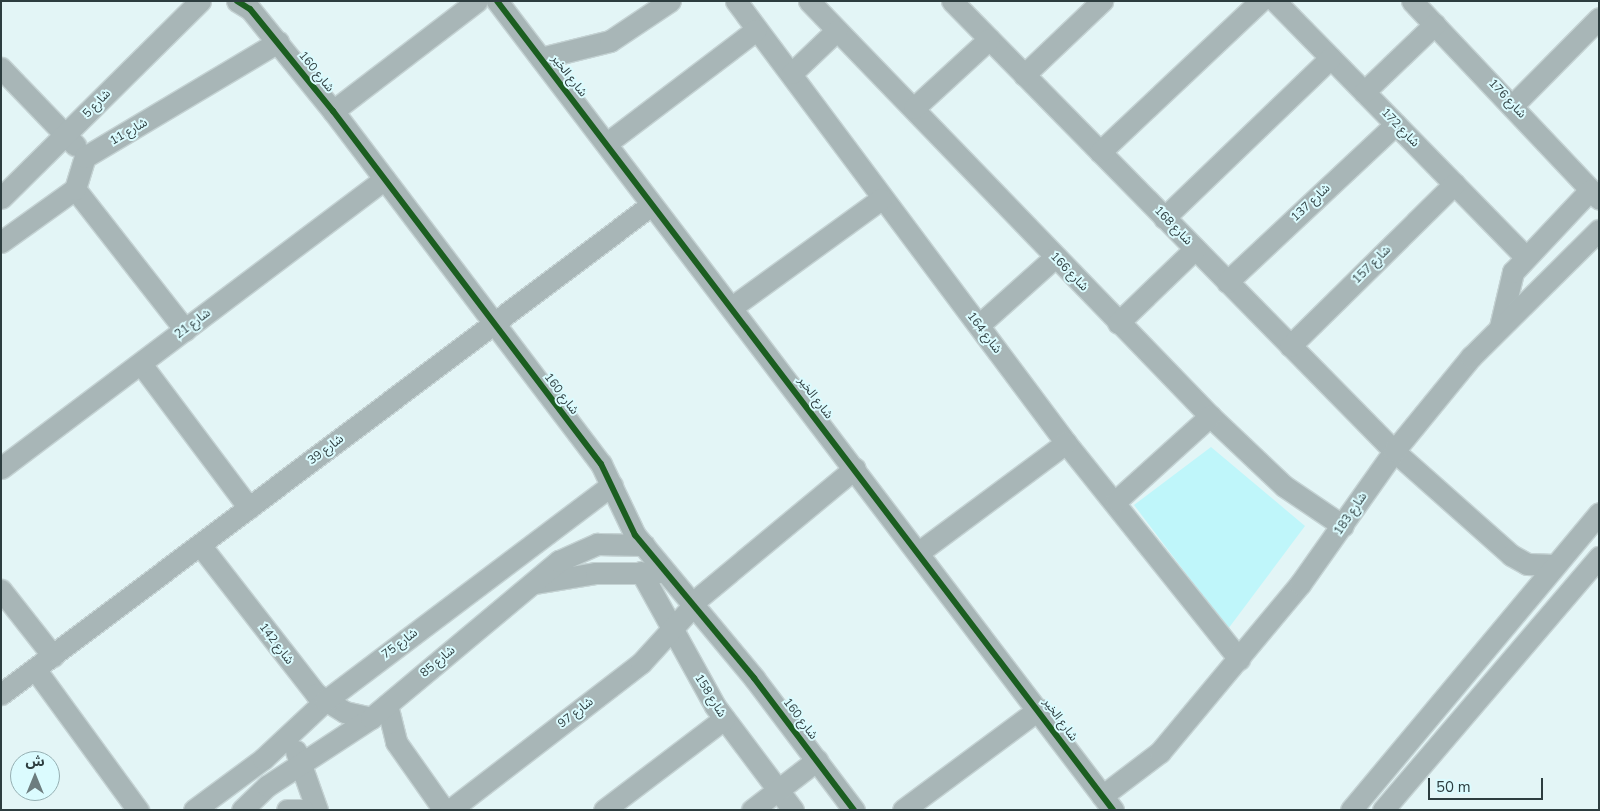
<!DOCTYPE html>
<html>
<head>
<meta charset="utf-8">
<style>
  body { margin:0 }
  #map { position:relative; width:1600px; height:811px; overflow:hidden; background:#e3f5f6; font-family:"Nunito Sans","Noto Sans Arabic",sans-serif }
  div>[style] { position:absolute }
  .green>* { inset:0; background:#bff6fa }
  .roads { filter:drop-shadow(1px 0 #c4d2d3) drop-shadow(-1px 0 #c4d2d3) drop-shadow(0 1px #c4d2d3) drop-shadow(0 -1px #c4d2d3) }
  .minor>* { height:21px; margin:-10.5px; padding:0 10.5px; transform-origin:10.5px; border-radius:10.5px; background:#a8b6b7 }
  .cycleway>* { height:6px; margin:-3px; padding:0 3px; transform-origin:3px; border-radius:3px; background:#1b5e20 }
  span { translate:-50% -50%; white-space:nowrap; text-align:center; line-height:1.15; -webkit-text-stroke:4px #dbfbfe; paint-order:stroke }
  .street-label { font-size:12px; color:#2d3d3f }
  .frame { position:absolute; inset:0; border:2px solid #2d3d3f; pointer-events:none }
  .north { position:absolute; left:10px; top:751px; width:50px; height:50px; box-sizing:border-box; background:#dbfbfe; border:1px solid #95afb2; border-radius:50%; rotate:0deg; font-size:14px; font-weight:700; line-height:20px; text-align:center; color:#2d3d3f }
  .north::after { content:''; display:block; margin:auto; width:18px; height:22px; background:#6d7d7f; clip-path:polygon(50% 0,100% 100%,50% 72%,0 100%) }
  .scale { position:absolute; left:1428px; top:778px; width:115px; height:22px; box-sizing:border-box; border:2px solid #2d3d3f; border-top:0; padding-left:6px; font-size:15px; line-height:18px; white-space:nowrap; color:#2d3d3f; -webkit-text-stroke:4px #dbfbfe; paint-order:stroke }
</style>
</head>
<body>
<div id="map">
  <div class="green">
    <div style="clip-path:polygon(1211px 447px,1305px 526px,1228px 629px,1134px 505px)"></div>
  </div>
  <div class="roads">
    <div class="minor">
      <div style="left:237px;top:1px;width:15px;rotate:32deg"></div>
      <div style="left:250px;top:9px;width:132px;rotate:50.9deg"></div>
      <div style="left:333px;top:111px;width:443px;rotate:52.8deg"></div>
      <div style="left:601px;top:464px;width:79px;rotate:64.4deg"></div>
      <div style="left:635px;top:535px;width:186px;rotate:50.2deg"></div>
      <div style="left:754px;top:678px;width:166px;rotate:52.9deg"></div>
      <div style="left:497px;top:1px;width:1017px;rotate:52.71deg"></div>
      <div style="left:736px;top:1px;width:552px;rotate:53.25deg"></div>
      <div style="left:1066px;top:443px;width:277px;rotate:51.3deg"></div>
      <div style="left:809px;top:1px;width:577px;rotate:45.98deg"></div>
      <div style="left:1210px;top:416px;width:102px;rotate:43.4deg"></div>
      <div style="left:1284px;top:486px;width:71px;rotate:34.1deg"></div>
      <div style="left:952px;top:1px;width:631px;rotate:45.51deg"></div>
      <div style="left:1394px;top:451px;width:157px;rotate:41.6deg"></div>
      <div style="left:1511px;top:555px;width:18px;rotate:29deg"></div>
      <div style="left:1527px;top:564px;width:27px;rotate:2deg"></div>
      <div style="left:1275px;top:1px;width:356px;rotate:45.6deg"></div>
      <div style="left:1412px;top:1px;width:272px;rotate:46.6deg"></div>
      <div style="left:541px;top:58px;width:71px;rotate:-13.8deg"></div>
      <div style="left:610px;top:41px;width:72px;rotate:-33.7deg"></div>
      <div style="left:1px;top:68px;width:107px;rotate:46.1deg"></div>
      <div style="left:792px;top:73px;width:61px;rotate:-43.7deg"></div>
      <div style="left:1024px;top:75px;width:108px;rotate:-43.5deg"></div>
      <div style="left:1364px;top:92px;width:98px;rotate:-43.8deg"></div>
      <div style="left:1513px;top:105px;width:122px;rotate:-45.3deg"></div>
      <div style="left:914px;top:108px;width:102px;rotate:-42.6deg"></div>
      <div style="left:333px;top:111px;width:181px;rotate:-37.4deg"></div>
      <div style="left:607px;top:143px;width:187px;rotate:-37.2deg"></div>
      <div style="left:1100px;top:152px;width:220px;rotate:-43.3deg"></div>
      <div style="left:75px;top:189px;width:179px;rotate:52deg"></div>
      <div style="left:1px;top:198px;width:280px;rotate:-44.7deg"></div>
      <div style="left:1164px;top:218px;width:231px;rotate:-43.9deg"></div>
      <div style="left:1px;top:242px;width:91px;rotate:-35.6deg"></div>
      <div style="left:75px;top:189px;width:34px;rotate:-73deg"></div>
      <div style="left:85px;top:157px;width:225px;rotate:-30.8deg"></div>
      <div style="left:1227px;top:282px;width:231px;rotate:-43.1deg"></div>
      <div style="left:732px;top:307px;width:184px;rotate:-35.9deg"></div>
      <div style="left:1118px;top:323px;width:107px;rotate:-43.9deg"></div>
      <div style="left:979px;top:325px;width:102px;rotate:-41.8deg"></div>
      <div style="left:1500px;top:327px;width:57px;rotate:-76.7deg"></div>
      <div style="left:1513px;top:272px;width:112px;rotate:-46.8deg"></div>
      <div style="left:1290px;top:346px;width:231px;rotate:-44.6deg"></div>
      <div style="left:141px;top:364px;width:180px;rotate:53.1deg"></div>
      <div style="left:1px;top:468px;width:480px;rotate:-37deg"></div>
      <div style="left:1116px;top:501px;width:127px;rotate:-42.1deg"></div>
      <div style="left:200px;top:545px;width:189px;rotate:52.1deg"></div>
      <div style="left:316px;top:694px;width:34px;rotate:32deg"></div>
      <div style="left:345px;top:712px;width:27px;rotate:13deg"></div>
      <div style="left:919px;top:552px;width:183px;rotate:-36.6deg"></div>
      <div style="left:641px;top:572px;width:153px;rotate:61.1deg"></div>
      <div style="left:715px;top:706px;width:130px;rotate:53.1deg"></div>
      <div style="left:535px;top:583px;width:62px;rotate:-9.3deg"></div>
      <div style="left:596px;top:573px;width:60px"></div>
      <div style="left:1px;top:590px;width:84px;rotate:51.8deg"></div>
      <div style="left:690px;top:605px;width:214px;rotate:-39.7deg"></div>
      <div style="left:35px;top:669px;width:175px;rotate:53.9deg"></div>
      <div style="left:1px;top:694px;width:813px;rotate:-36.95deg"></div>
      <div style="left:387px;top:705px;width:38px;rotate:76deg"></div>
      <div style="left:396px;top:742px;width:83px;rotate:54.8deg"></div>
      <div style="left:296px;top:751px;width:63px;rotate:70.4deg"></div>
      <div style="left:1102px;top:796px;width:73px;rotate:-37.2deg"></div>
      <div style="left:1160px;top:752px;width:219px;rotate:-50.2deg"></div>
      <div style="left:1300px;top:584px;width:163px;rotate:-54.7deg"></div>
      <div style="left:1394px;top:451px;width:122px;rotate:-50.7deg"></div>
      <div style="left:1471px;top:357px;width:180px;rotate:-44.8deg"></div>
      <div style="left:194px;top:810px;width:86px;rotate:-36.5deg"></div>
      <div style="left:263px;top:759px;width:85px;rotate:-43.1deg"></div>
      <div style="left:325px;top:701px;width:359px;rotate:-37deg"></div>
      <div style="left:242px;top:810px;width:35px;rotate:-44deg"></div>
      <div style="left:267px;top:786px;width:124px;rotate:-33.2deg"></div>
      <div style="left:371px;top:718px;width:245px;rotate:-39.9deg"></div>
      <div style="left:559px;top:561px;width:42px;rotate:-24.1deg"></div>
      <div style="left:597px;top:544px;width:47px;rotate:1.2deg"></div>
      <div style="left:287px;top:810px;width:16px"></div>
      <div style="left:450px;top:810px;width:241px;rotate:-37.6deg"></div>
      <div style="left:641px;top:663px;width:76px;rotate:-47.7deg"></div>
      <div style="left:604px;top:810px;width:151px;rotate:-37.2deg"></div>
      <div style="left:752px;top:810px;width:82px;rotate:-37.6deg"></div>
      <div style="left:903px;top:810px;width:169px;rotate:-36.6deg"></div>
      <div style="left:1351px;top:810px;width:387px;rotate:-50.1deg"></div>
      <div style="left:1383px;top:810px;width:333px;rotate:-49.5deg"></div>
    </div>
  </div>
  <div class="cycleway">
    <div style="left:237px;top:1px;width:15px;rotate:32deg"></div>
    <div style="left:250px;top:9px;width:132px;rotate:50.9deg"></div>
    <div style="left:333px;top:111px;width:443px;rotate:52.8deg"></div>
    <div style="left:601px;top:464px;width:79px;rotate:64.4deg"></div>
    <div style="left:635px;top:535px;width:186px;rotate:50.2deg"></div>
    <div style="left:754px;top:678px;width:166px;rotate:52.9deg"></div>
    <div style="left:497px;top:1px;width:1017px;rotate:52.71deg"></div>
  </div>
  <div class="street-label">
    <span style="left:316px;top:72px;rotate:51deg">شارع 160</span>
    <span style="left:569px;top:76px;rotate:52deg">شارع الخير</span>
    <span style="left:1507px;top:99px;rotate:47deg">شارع 176</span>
    <span style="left:97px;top:104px;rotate:-46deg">شارع 5</span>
    <span style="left:1400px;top:128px;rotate:46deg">شارع 172</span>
    <span style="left:129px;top:132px;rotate:-30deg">شارع 11</span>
    <span style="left:1311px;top:203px;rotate:-43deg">شارع 137</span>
    <span style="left:1173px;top:226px;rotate:46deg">شارع 168</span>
    <span style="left:1372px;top:265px;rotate:-45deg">شارع 157</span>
    <span style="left:1069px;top:272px;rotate:46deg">شارع 166</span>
    <span style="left:193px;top:324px;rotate:-37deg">شارع 21</span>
    <span style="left:984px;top:333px;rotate:53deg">شارع 164</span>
    <span style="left:561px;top:394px;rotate:53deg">شارع 160</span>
    <span style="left:815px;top:398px;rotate:53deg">شارع الخير</span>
    <span style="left:326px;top:450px;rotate:-37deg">شارع 39</span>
    <span style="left:1351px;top:514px;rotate:-56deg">شارع 183</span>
    <span style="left:276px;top:644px;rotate:53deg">شارع 142</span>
    <span style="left:400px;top:644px;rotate:-37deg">شارع 75</span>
    <span style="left:438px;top:662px;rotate:-40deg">شارع 85</span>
    <span style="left:710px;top:696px;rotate:58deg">شارع 158</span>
    <span style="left:576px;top:713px;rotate:-38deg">شارع 97</span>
    <span style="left:800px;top:719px;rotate:53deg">شارع 160</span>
    <span style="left:1060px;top:720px;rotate:54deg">شارع الخير</span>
  </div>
  <div class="frame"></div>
  <div class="north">ش</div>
  <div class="scale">50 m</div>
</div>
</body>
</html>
